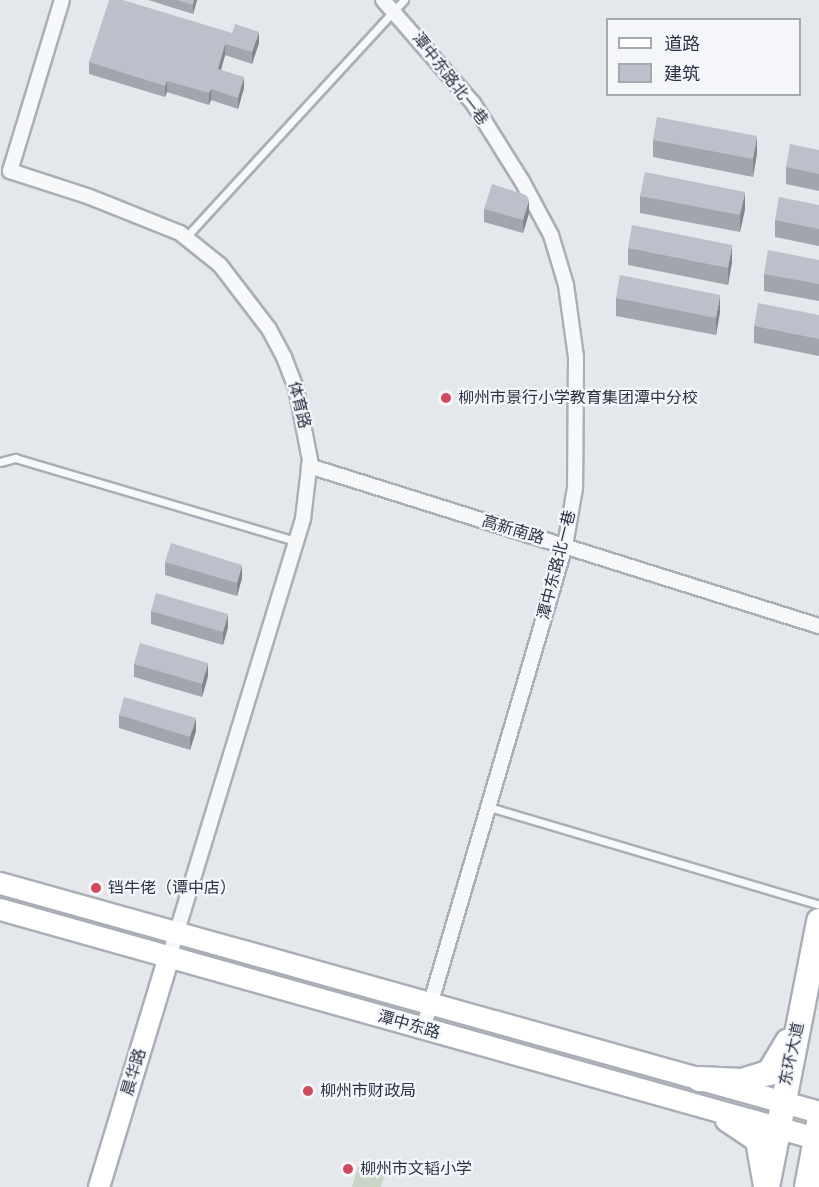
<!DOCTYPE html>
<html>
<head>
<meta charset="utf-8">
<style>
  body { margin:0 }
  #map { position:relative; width:819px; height:1187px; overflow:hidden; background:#e4e7ec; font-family:"Source Sans 3","Noto Sans SC",sans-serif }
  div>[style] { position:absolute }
  .green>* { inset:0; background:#c9d6c5 }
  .roads { filter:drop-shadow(2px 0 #a9aeb7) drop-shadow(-2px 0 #a9aeb7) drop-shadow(0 2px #a9aeb7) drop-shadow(0 -2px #a9aeb7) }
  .lane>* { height:7px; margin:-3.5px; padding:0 3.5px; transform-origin:3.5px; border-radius:3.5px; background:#f7f8fa }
  .street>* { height:14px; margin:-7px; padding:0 7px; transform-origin:7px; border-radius:7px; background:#f7f8fa }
  .secondary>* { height:20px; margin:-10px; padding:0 10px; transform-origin:10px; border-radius:10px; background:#fff }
  .primary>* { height:21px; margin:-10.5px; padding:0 10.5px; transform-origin:10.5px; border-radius:10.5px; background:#fff }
  .highway>* { height:24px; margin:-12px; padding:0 12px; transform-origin:12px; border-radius:12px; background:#fff }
  .wall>* { inset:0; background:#a1a5ae }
  .shaded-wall>* { inset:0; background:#83868d }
  .building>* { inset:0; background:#bbc0ca }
  .dots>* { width:16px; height:16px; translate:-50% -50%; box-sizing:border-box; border:3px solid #f4f6f9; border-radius:50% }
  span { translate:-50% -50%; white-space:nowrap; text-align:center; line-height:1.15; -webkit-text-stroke:4.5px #f4f6f9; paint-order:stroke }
  .street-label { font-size:16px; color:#2b3445 }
  .poi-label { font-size:16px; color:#2b3445 }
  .left { translate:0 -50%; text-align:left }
  .legend { position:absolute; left:606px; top:18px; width:195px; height:78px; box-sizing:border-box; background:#f4f6f9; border:2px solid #a4a8b1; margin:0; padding:8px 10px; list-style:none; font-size:18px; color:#2b3445 }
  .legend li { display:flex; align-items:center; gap:12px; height:30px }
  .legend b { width:30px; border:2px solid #a4a8b1 }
</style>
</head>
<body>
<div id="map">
  <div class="green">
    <div style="clip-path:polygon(358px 1166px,385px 1174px,381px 1187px,352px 1187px)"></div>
  </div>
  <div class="roads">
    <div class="lane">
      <div style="left:186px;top:237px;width:322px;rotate:-47.4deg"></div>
      <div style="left:0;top:462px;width:16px;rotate:-15deg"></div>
      <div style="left:15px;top:458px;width:293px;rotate:16.5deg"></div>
      <div style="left:489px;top:807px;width:344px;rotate:16.5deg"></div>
    </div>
    <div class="street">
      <div style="left:62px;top:0;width:179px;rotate:106.9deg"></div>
      <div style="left:10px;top:171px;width:84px;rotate:18deg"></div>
      <div style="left:90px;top:197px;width:97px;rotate:21.8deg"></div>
      <div style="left:180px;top:233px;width:51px;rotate:38.7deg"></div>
      <div style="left:220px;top:265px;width:81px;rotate:52.6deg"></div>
      <div style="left:269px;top:329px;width:32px;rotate:62deg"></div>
      <div style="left:284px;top:357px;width:33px;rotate:69deg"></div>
      <div style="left:296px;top:388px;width:73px;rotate:79deg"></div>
      <div style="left:310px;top:460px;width:59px;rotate:96.8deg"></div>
      <div style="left:303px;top:519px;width:458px;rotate:107deg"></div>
      <div style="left:383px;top:0;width:137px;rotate:48.9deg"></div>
      <div style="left:473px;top:103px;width:92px;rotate:57.9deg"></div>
      <div style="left:522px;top:181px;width:61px;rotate:61.8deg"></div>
      <div style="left:551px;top:235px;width:52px;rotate:73.3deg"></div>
      <div style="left:566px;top:285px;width:73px;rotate:82.1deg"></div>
      <div style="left:576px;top:357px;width:131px;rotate:90.4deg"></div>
      <div style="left:575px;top:488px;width:59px;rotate:99.8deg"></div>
      <div style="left:565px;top:546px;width:503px;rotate:106.38deg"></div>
      <div style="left:309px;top:466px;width:535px;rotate:17.42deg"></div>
    </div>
    <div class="secondary">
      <div style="left:99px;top:1187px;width:240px;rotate:-73.1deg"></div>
    </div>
    <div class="primary">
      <div style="left:0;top:883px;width:850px;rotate:15.62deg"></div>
      <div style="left:0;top:909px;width:851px;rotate:15.69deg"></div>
      <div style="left:726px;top:1120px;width:36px;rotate:34deg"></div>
      <div style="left:756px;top:1140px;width:47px;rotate:80.1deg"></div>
    </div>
    <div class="highway">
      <div style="left:699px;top:1079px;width:43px;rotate:2.7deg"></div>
      <div style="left:742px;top:1081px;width:28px;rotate:-17deg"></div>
      <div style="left:769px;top:1073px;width:37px;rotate:-59deg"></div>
      <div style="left:767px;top:1187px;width:271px;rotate:-78.9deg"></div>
      <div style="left:807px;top:1187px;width:65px;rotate:-79.4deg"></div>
    </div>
  </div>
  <div class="wall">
    <div style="clip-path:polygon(148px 0,197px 0,193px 14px)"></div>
    <div style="clip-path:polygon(232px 33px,259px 43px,252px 64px,225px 55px,221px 70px,244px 88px,238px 109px,211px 100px,209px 105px,167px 92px,165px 97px,89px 74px,89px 62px)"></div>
    <div style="clip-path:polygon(653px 140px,757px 153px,753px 177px,653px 157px)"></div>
    <div style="clip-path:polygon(819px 150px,819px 191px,786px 184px,786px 167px)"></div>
    <div style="clip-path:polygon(640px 196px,745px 209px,740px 232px,640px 213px)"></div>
    <div style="clip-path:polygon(819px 205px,819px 246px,775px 237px,775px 220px)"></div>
    <div style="clip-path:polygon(484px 209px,529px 213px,523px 233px,484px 222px)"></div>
    <div style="clip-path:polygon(628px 248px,732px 262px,728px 285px,628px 265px)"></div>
    <div style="clip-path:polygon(819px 260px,819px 301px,764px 291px,764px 274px)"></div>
    <div style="clip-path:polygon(616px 298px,720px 312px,716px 335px,616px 316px)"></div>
    <div style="clip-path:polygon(819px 315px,819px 356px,754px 343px,754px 326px)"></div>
    <div style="clip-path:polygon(165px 562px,242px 578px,237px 596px,165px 575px)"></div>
    <div style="clip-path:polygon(151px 611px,228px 627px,223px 645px,151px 624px)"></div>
    <div style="clip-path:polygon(134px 664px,208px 676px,202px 697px,134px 677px)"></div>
    <div style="clip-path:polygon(119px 715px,196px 731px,190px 750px,119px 728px)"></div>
  </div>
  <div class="shaded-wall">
    <div style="clip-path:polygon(194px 0,197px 0,193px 14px,193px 5px)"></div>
    <div style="clip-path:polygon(259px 32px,259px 43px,252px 64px,252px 52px)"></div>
    <div style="clip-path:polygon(225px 44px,225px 55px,218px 80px,218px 69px)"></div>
    <div style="clip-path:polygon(244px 77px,244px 88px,238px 109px,238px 98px)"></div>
    <div style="clip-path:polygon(167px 81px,167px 92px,165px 97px,165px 86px)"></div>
    <div style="clip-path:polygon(211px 89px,211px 100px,209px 105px,209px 93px)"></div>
    <div style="clip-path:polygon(757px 136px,757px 153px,753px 177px,753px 159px)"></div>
    <div style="clip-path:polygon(745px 192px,745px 209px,740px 232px,740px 215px)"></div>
    <div style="clip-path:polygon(529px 200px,529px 213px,523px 233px,523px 220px)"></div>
    <div style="clip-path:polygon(732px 245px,732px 262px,728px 285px,728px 268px)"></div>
    <div style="clip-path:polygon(720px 295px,720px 312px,716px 335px,716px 318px)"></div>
    <div style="clip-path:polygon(242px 565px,242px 578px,237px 596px,237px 583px)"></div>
    <div style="clip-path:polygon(228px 614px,228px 627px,223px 645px,223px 632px)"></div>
    <div style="clip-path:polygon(208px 663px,208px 676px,202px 697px,202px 684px)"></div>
    <div style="clip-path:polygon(196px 718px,196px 731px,190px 750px,190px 737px)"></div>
  </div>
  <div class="building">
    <div style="clip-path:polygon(109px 0,123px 0,232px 33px,235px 24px,259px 32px,252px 52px,225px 44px,218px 69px,244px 77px,238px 98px,211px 89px,209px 93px,167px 81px,165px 86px,89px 62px)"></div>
    <div style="clip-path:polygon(177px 0,194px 0,193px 5px)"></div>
    <div style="clip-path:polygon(657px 117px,757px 136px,753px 159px,653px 140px)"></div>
    <div style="clip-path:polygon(790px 144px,819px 150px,819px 174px,786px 167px)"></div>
    <div style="clip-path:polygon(645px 172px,745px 192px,740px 215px,640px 196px)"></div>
    <div style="clip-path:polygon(492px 184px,526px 195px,529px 200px,523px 220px,484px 209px)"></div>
    <div style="clip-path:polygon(779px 197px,819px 205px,819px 229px,775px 220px)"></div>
    <div style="clip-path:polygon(632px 225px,732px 245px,728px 268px,628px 248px)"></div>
    <div style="clip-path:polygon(768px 250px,819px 260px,819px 284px,764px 274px)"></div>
    <div style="clip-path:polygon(620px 275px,720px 295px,716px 318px,616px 298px)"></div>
    <div style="clip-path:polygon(758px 303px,819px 315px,819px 339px,754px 326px)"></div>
    <div style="clip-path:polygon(171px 543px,242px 565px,237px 583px,165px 562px)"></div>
    <div style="clip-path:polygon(156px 593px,228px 614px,223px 632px,151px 611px)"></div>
    <div style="clip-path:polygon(140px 643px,208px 663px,202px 684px,134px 664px)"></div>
    <div style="clip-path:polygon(124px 697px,196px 718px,190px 737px,119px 715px)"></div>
  </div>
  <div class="dots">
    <div style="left:446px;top:398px;background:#d1495b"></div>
    <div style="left:96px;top:888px;background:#d1495b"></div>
    <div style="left:308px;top:1091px;background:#d1495b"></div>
    <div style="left:348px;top:1169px;background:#d1495b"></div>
  </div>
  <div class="street-label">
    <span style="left:450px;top:79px;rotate:52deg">潭中东路北一巷</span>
    <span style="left:299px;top:405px;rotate:76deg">体育路</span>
    <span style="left:513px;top:530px;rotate:17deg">高新南路</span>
    <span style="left:557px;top:565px;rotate:-76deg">潭中东路北一巷</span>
    <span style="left:409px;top:1025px;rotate:16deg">潭中东路</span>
    <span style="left:792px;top:1054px;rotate:-78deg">东环大道</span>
    <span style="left:134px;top:1072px;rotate:-73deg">晨华路</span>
  </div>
  <div class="poi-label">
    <span class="left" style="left:458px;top:398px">柳州市景行小学教育集团潭中分校</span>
    <span class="left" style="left:108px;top:888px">铛牛佬（谭中店）</span>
    <span class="left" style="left:320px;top:1091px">柳州市财政局</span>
    <span class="left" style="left:360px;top:1169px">柳州市文韬小学</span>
  </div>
  <ul class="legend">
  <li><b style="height:8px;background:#fff"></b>道路</li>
  <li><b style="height:16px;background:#bbc0ca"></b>建筑</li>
  </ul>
</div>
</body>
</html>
